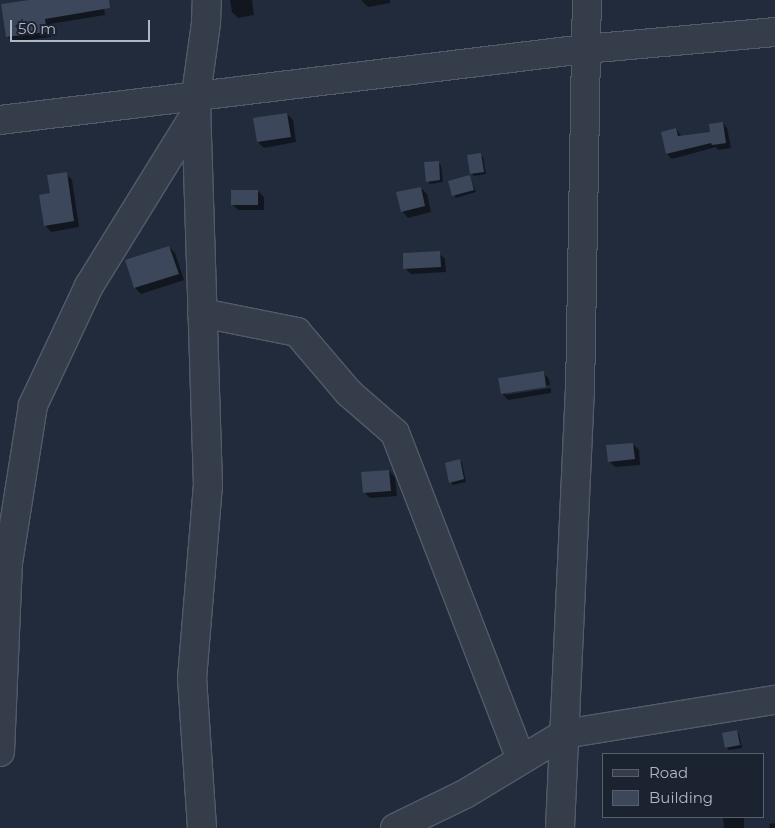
<!DOCTYPE html>
<html>
<head>
<meta charset="utf-8">
<style>
  body { margin:0 }
  #map { position:relative; width:775px; height:828px; overflow:hidden; background:#222b3b; font-family:Montserrat,sans-serif }
  div>[style] { position:absolute }
  .shadow>* { inset:0; background:#0007 }
  .building>* { inset:0; background:#3d475b }
  .roads { filter:drop-shadow(1px 0 #535a69) drop-shadow(-1px 0 #535a69) drop-shadow(0 1px #535a69) drop-shadow(0 -1px #535a69) }
  .minor>* { height:28px; margin:-14px; padding:0 14px; transform-origin:14px; border-radius:14px; background:#353d4b }
  span { translate:-50% -50%; white-space:nowrap; text-align:center; line-height:1.15; -webkit-text-stroke:4px #1b2230; paint-order:stroke }
  .legend { position:absolute; left:602px; top:753px; width:162px; height:65px; box-sizing:border-box; background:#1b2230; border:1px solid #575e6c; margin:0; padding:6px 9px; list-style:none; font-size:15px; color:#b0b7c7 }
  .legend li { display:flex; align-items:center; gap:10px; height:25px }
  .legend b { width:25px; border:1px solid #575e6c }
  .scale { position:absolute; left:10px; top:20px; width:140px; height:22px; box-sizing:border-box; border:2px solid #b0b7c7; border-top:0; padding-left:6px; font-size:15px; line-height:18px; white-space:nowrap; color:#b0b7c7; -webkit-text-stroke:4px #1b2230; paint-order:stroke }
</style>
</head>
<body>
<div id="map">
  <div class="shadow">
    <div style="clip-path:polygon(38px 0,103px 0,105px 15px,50px 24px,51px 37px,13px 42px,7px 36px)"></div>
    <div style="clip-path:polygon(230px 0,252px 0,254px 15px,238px 18px,232px 12px)"></div>
    <div style="clip-path:polygon(390px 0,390px 3px,368px 7px,361px 0)"></div>
    <div style="clip-path:polygon(287px 114px,293px 120px,296px 142px,264px 148px,258px 142px)"></div>
    <div style="clip-path:polygon(723px 123px,727px 128px,731px 148px,718px 150px,716px 147px,672px 159px,667px 154px,676px 129px,682px 137px,711px 133px)"></div>
    <div style="clip-path:polygon(480px 154px,483px 157px,486px 174px,474px 176px,471px 173px)"></div>
    <div style="clip-path:polygon(438px 162px,441px 165px,443px 182px,430px 184px,427px 181px)"></div>
    <div style="clip-path:polygon(66px 174px,72px 180px,79px 227px,51px 232px,45px 225px,51px 194px)"></div>
    <div style="clip-path:polygon(470px 176px,476px 192px,456px 198px,454px 195px)"></div>
    <div style="clip-path:polygon(421px 188px,427px 194px,431px 212px,408px 218px,402px 211px)"></div>
    <div style="clip-path:polygon(258px 191px,264px 197px,264px 210px,238px 210px,232px 204px)"></div>
    <div style="clip-path:polygon(169px 247px,175px 253px,184px 280px,141px 294px,135px 288px,127px 260px)"></div>
    <div style="clip-path:polygon(439px 253px,445px 259px,446px 272px,411px 274px,405px 268px)"></div>
    <div style="clip-path:polygon(543px 372px,549px 379px,550px 385px,505px 392px,505px 395px,551px 388px,551px 393px,508px 400px,502px 393px)"></div>
    <div style="clip-path:polygon(633px 444px,639px 450px,640px 465px,615px 467px,609px 461px)"></div>
    <div style="clip-path:polygon(460px 461px,462px 463px,466px 482px,453px 485px,450px 482px)"></div>
    <div style="clip-path:polygon(389px 471px,395px 477px,397px 496px,370px 498px,364px 492px)"></div>
    <div style="clip-path:polygon(736px 731px,739px 734px,742px 748px,729px 750px,726px 747px)"></div>
    <div style="clip-path:polygon(723px 817px,744px 817px,744px 828px,724px 828px)"></div>
    <div style="clip-path:polygon(775px 823px,775px 828px,770px 828px,769px 824px)"></div>
  </div>
  <div class="building">
    <div style="clip-path:polygon(29px 0,109px 0,110px 8px,45px 19px,47px 32px,6px 37px,1px 4px)"></div>
    <div style="clip-path:polygon(287px 113px,291px 137px,257px 142px,253px 118px)"></div>
    <div style="clip-path:polygon(723px 122px,726px 143px,712px 145px,711px 143px,666px 154px,661px 132px,676px 128px,678px 136px,710px 132px,709px 124px)"></div>
    <div style="clip-path:polygon(481px 153px,484px 172px,470px 174px,467px 155px)"></div>
    <div style="clip-path:polygon(439px 161px,440px 180px,426px 182px,424px 162px)"></div>
    <div style="clip-path:polygon(67px 172px,74px 221px,44px 226px,39px 195px,50px 193px,47px 175px)"></div>
    <div style="clip-path:polygon(470px 175px,474px 190px,452px 196px,448px 181px)"></div>
    <div style="clip-path:polygon(421px 187px,425px 206px,401px 212px,396px 192px)"></div>
    <div style="clip-path:polygon(231px 190px,258px 190px,258px 205px,231px 205px)"></div>
    <div style="clip-path:polygon(169px 246px,179px 274px,134px 288px,125px 260px)"></div>
    <div style="clip-path:polygon(440px 251px,441px 267px,403px 269px,403px 253px)"></div>
    <div style="clip-path:polygon(544px 371px,546px 387px,501px 394px,498px 378px)"></div>
    <div style="clip-path:polygon(633px 443px,635px 459px,608px 462px,606px 445px)"></div>
    <div style="clip-path:polygon(460px 459px,464px 479px,449px 483px,445px 463px)"></div>
    <div style="clip-path:polygon(389px 470px,391px 491px,363px 493px,361px 472px)"></div>
    <div style="clip-path:polygon(737px 730px,740px 745px,725px 748px,722px 733px)"></div>
  </div>
  <div class="roads">
    <div class="minor">
      <div style="left:0;top:120px;width:589px;rotate:-6.92deg"></div>
      <div style="left:585px;top:49px;width:191px;rotate:-5.1deg"></div>
      <div style="left:202px;top:313px;width:97px;rotate:11.3deg"></div>
      <div style="left:297px;top:332px;width:80px;rotate:49.6deg"></div>
      <div style="left:349px;top:393px;width:61px;rotate:41deg"></div>
      <div style="left:395px;top:433px;width:350px;rotate:68.9deg"></div>
      <div style="left:0;top:752px;width:189px;rotate:-87.6deg"></div>
      <div style="left:8px;top:563px;width:160px;rotate:-81deg"></div>
      <div style="left:33px;top:405px;width:132px;rotate:-64.8deg"></div>
      <div style="left:89px;top:286px;width:203px;rotate:-58.3deg"></div>
      <div style="left:202px;top:828px;width:149px;rotate:-93.8deg"></div>
      <div style="left:192px;top:679px;width:194px;rotate:-85.3deg"></div>
      <div style="left:208px;top:486px;width:391px;rotate:-91.8deg"></div>
      <div style="left:196px;top:95px;width:73px;rotate:-82.1deg"></div>
      <div style="left:206px;top:23px;width:23px;rotate:-88deg"></div>
      <div style="left:395px;top:828px;width:78px;rotate:-25.9deg"></div>
      <div style="left:465px;top:794px;width:116px;rotate:-31.2deg"></div>
      <div style="left:564px;top:734px;width:214px;rotate:-9.2deg"></div>
      <div style="left:560px;top:828px;width:435px;rotate:-87.4deg"></div>
      <div style="left:580px;top:393px;width:393px;rotate:-89deg"></div>
    </div>
  </div>
  <ul class="legend">
  <li><b style="height:6px;background:#353d4b"></b>Road</li>
  <li><b style="height:14px;background:#3d475b"></b>Building</li>
  </ul>
  <div class="scale">50 m</div>
</div>
</body>
</html>
